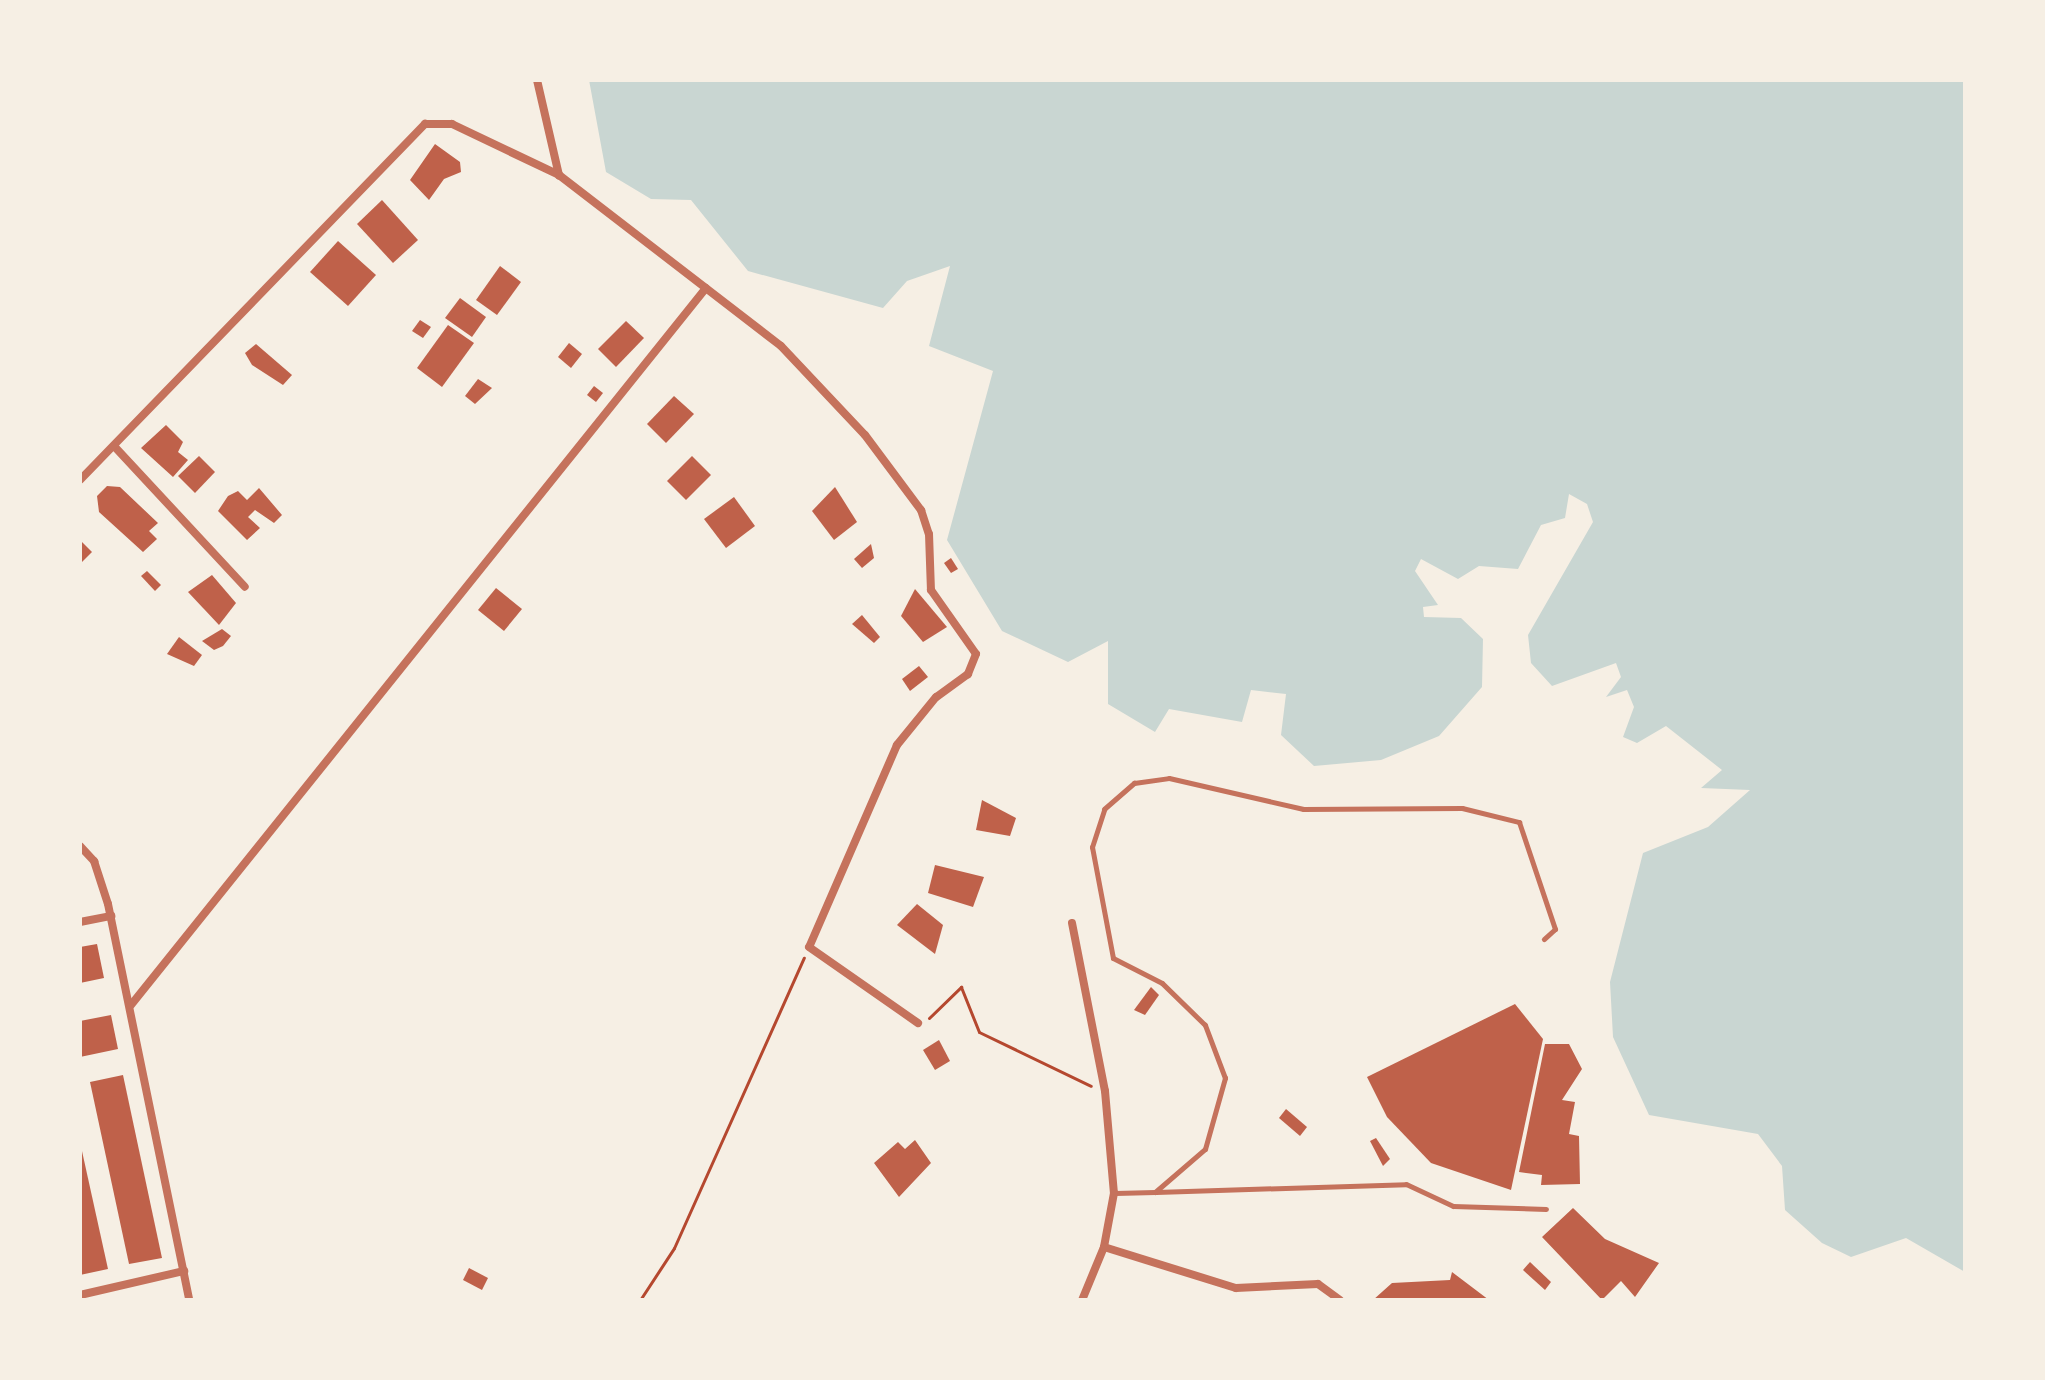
<!DOCTYPE html>
<html>
<head>
<meta charset="utf-8">
<style>
  body { margin:0 }
  #map { position:relative; width:2045px; height:1380px; overflow:hidden; background:#f6efe4; font-family:"Varela Round",sans-serif }
  div>[style] { position:absolute }
  .water>* { inset:0; background:#c9d6d2 }
  .building>* { inset:0; background:#bf614a }
  .path>* { height:3px; margin:-1.5px; padding:0 1.5px; transform-origin:1.5px; border-radius:1.5px; background:#b5482f }
  .service>* { height:5px; margin:-2.5px; padding:0 2.5px; transform-origin:2.5px; border-radius:2.5px; background:#c5725c }
  .minor>* { height:8px; margin:-4px; padding:0 4px; transform-origin:4px; border-radius:4px; background:#c5725c }
  span { translate:-50% -50%; white-space:nowrap; text-align:center; line-height:1.15; -webkit-text-stroke:7px #f6efe4; paint-order:stroke }
  .frame { position:absolute; inset:0; border:82px solid #f6efe4; pointer-events:none }
</style>
</head>
<body>
<div id="map">
  <div class="water">
    <div style="clip-path:polygon(589px 80px,1965px 80px,1965px 1272px,1906px 1238px,1851px 1257px,1822px 1243px,1785px 1210px,1782px 1166px,1758px 1134px,1649px 1115px,1613px 1037px,1610px 982px,1643px 853px,1708px 827px,1750px 790px,1701px 788px,1722px 770px,1666px 726px,1637px 743px,1623px 737px,1634px 707px,1627px 690px,1606px 697px,1621px 677px,1616px 663px,1552px 686px,1531px 663px,1528px 635px,1593px 522px,1587px 504px,1569px 494px,1565px 518px,1541px 525px,1518px 569px,1479px 566px,1458px 579px,1421px 559px,1415px 571px,1438px 605px,1423px 607px,1424px 617px,1461px 618px,1483px 639px,1482px 687px,1439px 736px,1381px 760px,1314px 766px,1281px 735px,1286px 694px,1251px 690px,1242px 722px,1169px 709px,1155px 732px,1108px 704px,1108px 641px,1068px 662px,1002px 631px,947px 540px,993px 371px,929px 346px,950px 266px,907px 281px,883px 308px,748px 271px,691px 200px,651px 199px,606px 172px)"></div>
  </div>
  <div class="building">
    <div style="clip-path:polygon(435px 144px,460px 162px,461px 172px,444px 179px,429px 200px,410px 180px)"></div>
    <div style="clip-path:polygon(382px 200px,418px 240px,393px 263px,357px 224px)"></div>
    <div style="clip-path:polygon(338px 241px,376px 275px,348px 306px,310px 272px)"></div>
    <div style="clip-path:polygon(500px 266px,521px 282px,497px 315px,476px 300px)"></div>
    <div style="clip-path:polygon(460px 298px,486px 317px,472px 337px,445px 318px)"></div>
    <div style="clip-path:polygon(420px 320px,431px 327px,423px 338px,412px 331px)"></div>
    <div style="clip-path:polygon(626px 321px,644px 338px,616px 367px,598px 349px)"></div>
    <div style="clip-path:polygon(448px 325px,474px 343px,442px 387px,417px 368px)"></div>
    <div style="clip-path:polygon(569px 343px,582px 354px,571px 368px,558px 357px)"></div>
    <div style="clip-path:polygon(256px 344px,292px 375px,283px 385px,252px 365px,245px 353px)"></div>
    <div style="clip-path:polygon(478px 379px,492px 388px,475px 404px,465px 396px)"></div>
    <div style="clip-path:polygon(594px 386px,603px 393px,596px 402px,587px 395px)"></div>
    <div style="clip-path:polygon(674px 396px,694px 414px,666px 443px,647px 424px)"></div>
    <div style="clip-path:polygon(166px 425px,183px 442px,178px 452px,188px 460px,173px 477px,141px 448px)"></div>
    <div style="clip-path:polygon(199px 456px,215px 472px,195px 493px,178px 476px)"></div>
    <div style="clip-path:polygon(692px 456px,711px 475px,686px 500px,667px 481px)"></div>
    <div style="clip-path:polygon(107px 486px,120px 487px,158px 523px,149px 531px,157px 539px,143px 552px,99px 512px,97px 496px)"></div>
    <div style="clip-path:polygon(835px 487px,857px 522px,834px 540px,812px 511px)"></div>
    <div style="clip-path:polygon(259px 488px,282px 515px,274px 523px,255px 510px,248px 517px,260px 528px,247px 540px,218px 511px,228px 496px,238px 491px,247px 500px)"></div>
    <div style="clip-path:polygon(734px 497px,755px 526px,726px 548px,704px 519px)"></div>
    <div style="clip-path:polygon(80px 540px,92px 552px,80px 564px)"></div>
    <div style="clip-path:polygon(871px 544px,874px 558px,862px 568px,854px 559px)"></div>
    <div style="clip-path:polygon(951px 558px,958px 569px,951px 573px,944px 563px)"></div>
    <div style="clip-path:polygon(147px 571px,161px 585px,155px 591px,141px 576px)"></div>
    <div style="clip-path:polygon(212px 575px,236px 603px,219px 625px,188px 592px)"></div>
    <div style="clip-path:polygon(496px 588px,522px 609px,504px 631px,478px 610px)"></div>
    <div style="clip-path:polygon(915px 589px,947px 627px,923px 642px,901px 616px)"></div>
    <div style="clip-path:polygon(862px 615px,880px 637px,874px 643px,852px 624px)"></div>
    <div style="clip-path:polygon(222px 629px,231px 636px,223px 646px,214px 650px,202px 641px)"></div>
    <div style="clip-path:polygon(179px 637px,202px 655px,194px 666px,167px 654px)"></div>
    <div style="clip-path:polygon(919px 666px,928px 677px,910px 691px,902px 679px)"></div>
    <div style="clip-path:polygon(982px 800px,1016px 818px,1010px 836px,976px 830px)"></div>
    <div style="clip-path:polygon(935px 865px,984px 877px,973px 907px,928px 893px)"></div>
    <div style="clip-path:polygon(917px 904px,943px 925px,935px 954px,897px 925px)"></div>
    <div style="clip-path:polygon(97px 944px,104px 978px,80px 983px,80px 947px)"></div>
    <div style="clip-path:polygon(1151px 987px,1159px 995px,1145px 1015px,1134px 1010px)"></div>
    <div style="clip-path:polygon(1515px 1004px,1543px 1039px,1511px 1190px,1431px 1163px,1387px 1117px,1367px 1077px)"></div>
    <div style="clip-path:polygon(111px 1015px,118px 1049px,80px 1057px,80px 1021px)"></div>
    <div style="clip-path:polygon(939px 1040px,950px 1061px,935px 1070px,923px 1050px)"></div>
    <div style="clip-path:polygon(1545px 1044px,1569px 1044px,1582px 1069px,1562px 1100px,1575px 1102px,1569px 1134px,1579px 1136px,1580px 1184px,1541px 1185px,1542px 1175px,1519px 1172px)"></div>
    <div style="clip-path:polygon(123px 1075px,162px 1258px,129px 1264px,90px 1082px)"></div>
    <div style="clip-path:polygon(1286px 1109px,1307px 1127px,1300px 1136px,1279px 1118px)"></div>
    <div style="clip-path:polygon(1376px 1138px,1390px 1159px,1383px 1166px,1370px 1141px)"></div>
    <div style="clip-path:polygon(915px 1140px,931px 1163px,899px 1197px,874px 1163px,898px 1142px,905px 1149px)"></div>
    <div style="clip-path:polygon(80px 1142px,108px 1269px,80px 1275px)"></div>
    <div style="clip-path:polygon(1573px 1208px,1605px 1239px,1659px 1263px,1635px 1297px,1621px 1281px,1602px 1300px,1542px 1237px)"></div>
    <div style="clip-path:polygon(1530px 1262px,1551px 1282px,1545px 1290px,1523px 1270px)"></div>
    <div style="clip-path:polygon(469px 1268px,488px 1278px,482px 1290px,463px 1280px)"></div>
    <div style="clip-path:polygon(1452px 1272px,1489px 1300px,1373px 1300px,1392px 1283px,1450px 1280px)"></div>
  </div>
  <div class="path">
    <div style="left:929px;top:1018px;width:45px;rotate:-44.1deg"></div>
    <div style="left:961px;top:987px;width:48px;rotate:68.2deg"></div>
    <div style="left:979px;top:1032px;width:124px;rotate:25.7deg"></div>
    <div style="left:640px;top:1300px;width:62px;rotate:-56.8deg"></div>
    <div style="left:674px;top:1248px;width:318px;rotate:-65.9deg"></div>
  </div>
  <div class="service">
    <div style="left:1156px;top:1192px;width:250px;rotate:-1.8deg"></div>
    <div style="left:1406px;top:1184px;width:52px;rotate:25.1deg"></div>
    <div style="left:1453px;top:1206px;width:93px;rotate:1.8deg"></div>
    <div style="left:1115px;top:1193px;width:40px;rotate:-1.4deg"></div>
    <div style="left:1155px;top:1192px;width:66px;rotate:-40.7deg"></div>
    <div style="left:1205px;top:1149px;width:74px;rotate:-74.3deg"></div>
    <div style="left:1225px;top:1078px;width:57px;rotate:-110.7deg"></div>
    <div style="left:1205px;top:1025px;width:60px;rotate:-135.7deg"></div>
    <div style="left:1162px;top:983px;width:55px;rotate:-153deg"></div>
    <div style="left:1113px;top:958px;width:113px;rotate:-100.7deg"></div>
    <div style="left:1092px;top:847px;width:40px;rotate:-72deg"></div>
    <div style="left:1104px;top:809px;width:40px;rotate:-41deg"></div>
    <div style="left:1134px;top:783px;width:35px;rotate:-8deg"></div>
    <div style="left:1169px;top:778px;width:138px;rotate:13deg"></div>
    <div style="left:1303px;top:809px;width:159px;rotate:-0.4deg"></div>
    <div style="left:1462px;top:808px;width:59px;rotate:13.8deg"></div>
    <div style="left:1519px;top:822px;width:113px;rotate:71.4deg"></div>
    <div style="left:1555px;top:929px;width:15px;rotate:138deg"></div>
  </div>
  <div class="minor">
    <div style="left:537px;top:80px;width:98px;rotate:77deg"></div>
    <div style="left:559px;top:175px;width:280px;rotate:37.6deg"></div>
    <div style="left:781px;top:346px;width:122px;rotate:46.7deg"></div>
    <div style="left:865px;top:435px;width:94px;rotate:53.3deg"></div>
    <div style="left:921px;top:510px;width:25px;rotate:72deg"></div>
    <div style="left:929px;top:534px;width:56px;rotate:88deg"></div>
    <div style="left:931px;top:590px;width:78px;rotate:54.9deg"></div>
    <div style="left:976px;top:654px;width:22px;rotate:112deg"></div>
    <div style="left:968px;top:674px;width:39px;rotate:144deg"></div>
    <div style="left:936px;top:697px;width:62px;rotate:129.1deg"></div>
    <div style="left:897px;top:745px;width:220px;rotate:113.5deg"></div>
    <div style="left:809px;top:947px;width:133px;rotate:34.9deg"></div>
    <div style="left:114px;top:446px;width:192px;rotate:47.1deg"></div>
    <div style="left:80px;top:480px;width:496px;rotate:-45.9deg"></div>
    <div style="left:425px;top:124px;width:27px"></div>
    <div style="left:452px;top:124px;width:119px;rotate:25.5deg"></div>
    <div style="left:80px;top:846px;width:21px;rotate:47deg"></div>
    <div style="left:94px;top:861px;width:45px;rotate:72deg"></div>
    <div style="left:108px;top:904px;width:404px;rotate:78.4deg"></div>
    <div style="left:80px;top:922px;width:32px;rotate:-11deg"></div>
    <div style="left:1072px;top:923px;width:171px;rotate:78.9deg"></div>
    <div style="left:1105px;top:1091px;width:102px;rotate:85deg"></div>
    <div style="left:1114px;top:1193px;width:55px;rotate:100.5deg"></div>
    <div style="left:1104px;top:1247px;width:57px;rotate:112.5deg"></div>
    <div style="left:131px;top:1005px;width:919px;rotate:-51.27deg"></div>
    <div style="left:1104px;top:1247px;width:138px;rotate:17.3deg"></div>
    <div style="left:1236px;top:1288px;width:82px;rotate:-2.8deg"></div>
    <div style="left:1318px;top:1284px;width:27px;rotate:36deg"></div>
    <div style="left:80px;top:1295px;width:107px;rotate:-13deg"></div>
  </div>
  <div class="frame"></div>
</div>
</body>
</html>
